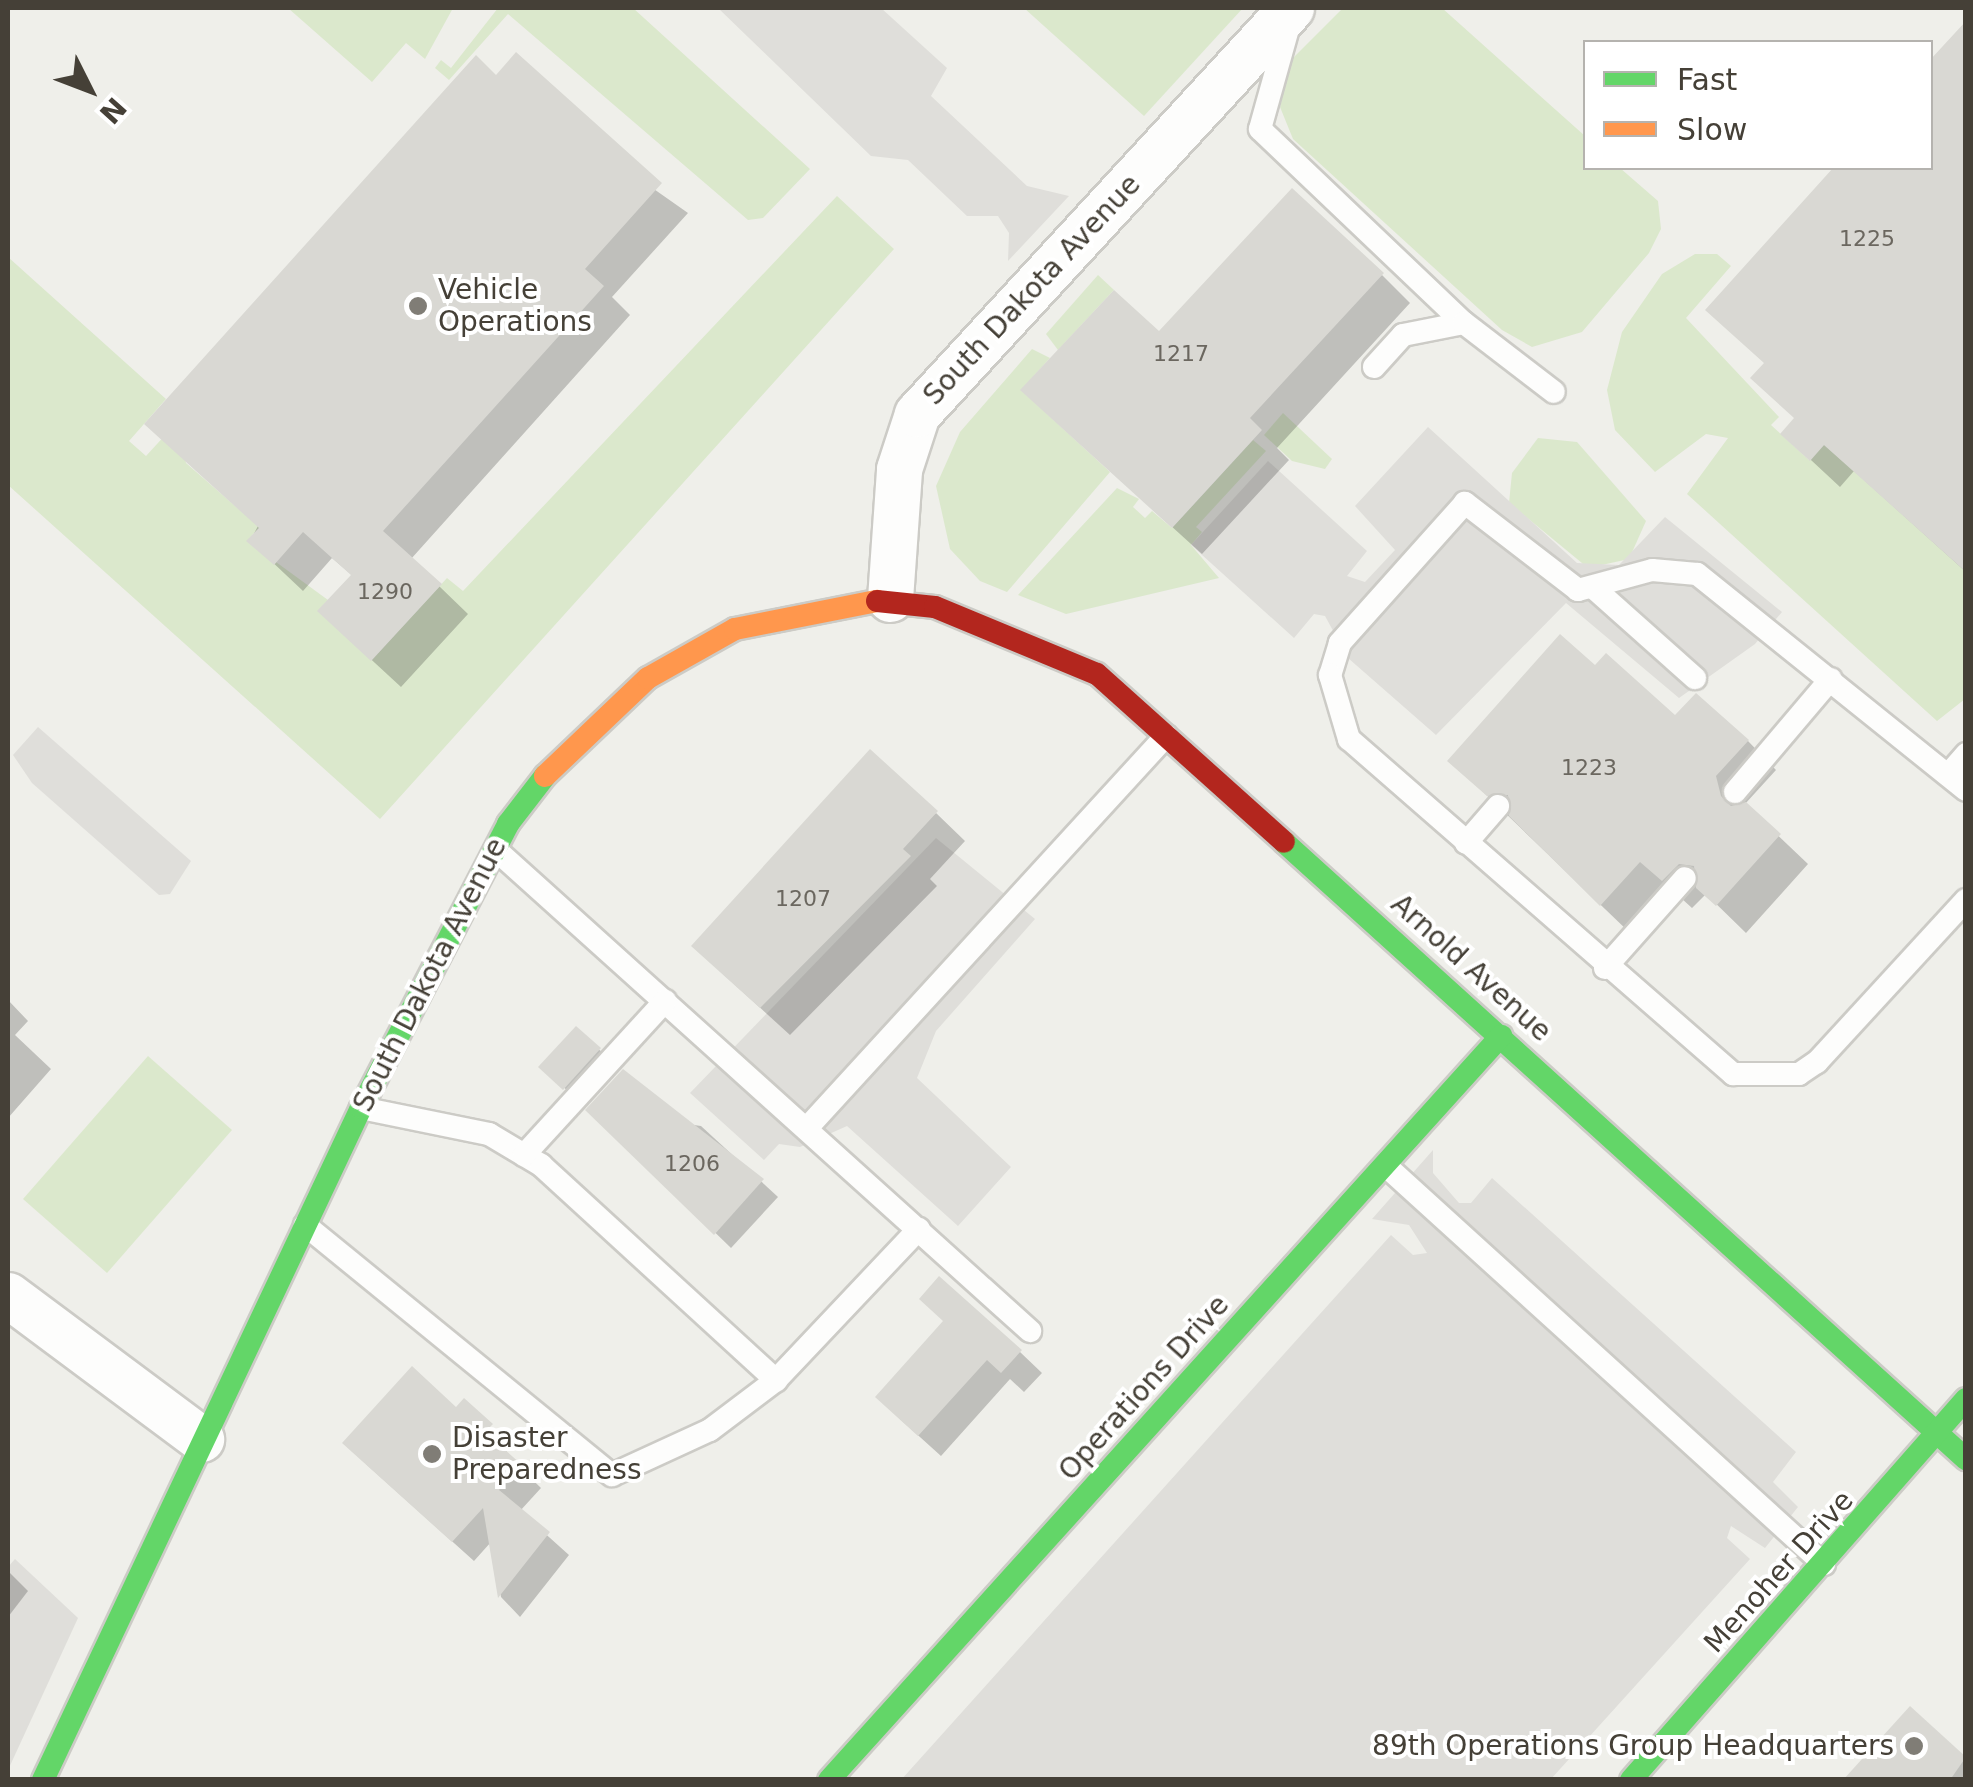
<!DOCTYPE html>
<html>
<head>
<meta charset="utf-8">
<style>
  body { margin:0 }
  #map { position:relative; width:1973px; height:1787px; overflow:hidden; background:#efefea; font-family:"DejaVu Sans",sans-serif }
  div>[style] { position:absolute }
  .green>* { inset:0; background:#dbe8cc }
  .parking>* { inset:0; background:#dfdeda }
  .shadow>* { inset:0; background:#0003 }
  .building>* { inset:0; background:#d9d8d3 }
  .roads { filter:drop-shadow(2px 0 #cccbc6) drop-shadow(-2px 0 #cccbc6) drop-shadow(0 2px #cccbc6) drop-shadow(0 -2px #cccbc6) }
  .lane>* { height:22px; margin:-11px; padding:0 11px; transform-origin:11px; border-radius:11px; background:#fdfdfc }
  .street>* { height:45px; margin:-22.5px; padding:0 22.5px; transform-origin:22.5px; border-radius:22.5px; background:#fdfdfc }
  .fast>* { height:22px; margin:-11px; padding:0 11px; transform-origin:11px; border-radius:11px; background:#63d668 }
  .slow>* { height:22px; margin:-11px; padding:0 11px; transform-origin:11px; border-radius:11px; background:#ff974d }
  .jam>* { height:22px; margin:-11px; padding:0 11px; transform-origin:11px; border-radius:11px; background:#b3261e }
  .dots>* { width:28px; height:28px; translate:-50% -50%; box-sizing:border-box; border:5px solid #fff; border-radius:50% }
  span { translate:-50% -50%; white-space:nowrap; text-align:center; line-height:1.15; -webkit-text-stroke:8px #fff; paint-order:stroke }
  .number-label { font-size:22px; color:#6b675f }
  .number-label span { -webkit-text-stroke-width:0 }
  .poi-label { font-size:28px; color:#454037 }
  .left { translate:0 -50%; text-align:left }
  .right { translate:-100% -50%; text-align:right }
  .street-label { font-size:28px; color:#454037 }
  .frame { position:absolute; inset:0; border:10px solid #454037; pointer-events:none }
  .legend { position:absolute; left:1583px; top:40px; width:350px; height:130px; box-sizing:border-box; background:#fff; border:2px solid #b5b3af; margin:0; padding:12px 18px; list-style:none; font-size:30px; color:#454037 }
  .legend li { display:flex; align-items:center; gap:20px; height:50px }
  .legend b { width:50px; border:2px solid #b5b3af }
  .north { position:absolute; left:40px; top:40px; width:100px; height:100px; -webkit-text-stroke:8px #fff; paint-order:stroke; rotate:132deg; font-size:28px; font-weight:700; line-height:40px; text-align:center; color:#454037 }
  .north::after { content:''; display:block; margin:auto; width:35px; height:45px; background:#454037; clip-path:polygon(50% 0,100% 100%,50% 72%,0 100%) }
</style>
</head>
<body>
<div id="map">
  <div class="green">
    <div style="clip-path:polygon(288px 8px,453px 8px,425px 59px,406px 43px,372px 82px)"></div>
    <div style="clip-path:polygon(498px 8px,633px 8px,810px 169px,763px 218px,748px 220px,508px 14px,449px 80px,435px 68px,441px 60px,451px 68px)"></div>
    <div style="clip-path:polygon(1024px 8px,1243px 8px,1144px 116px)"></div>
    <div style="clip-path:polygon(1343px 8px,1442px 8px,1585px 136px,1586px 168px,1620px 168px,1658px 201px,1661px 229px,1649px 253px,1582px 332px,1532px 347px,1502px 330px,1293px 139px,1280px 107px,1291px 60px)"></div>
    <div style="clip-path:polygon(837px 196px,894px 249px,380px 819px,8px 485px,8px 257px,166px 399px,129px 441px,146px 456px,179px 420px,186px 463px,242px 512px,272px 513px,247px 541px,328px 600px,318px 611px,372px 660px,447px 578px,463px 591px)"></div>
    <div style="clip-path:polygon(1695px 254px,1717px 254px,1731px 266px,1686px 318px,1779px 417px,1771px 425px,1809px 460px,1824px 445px,1965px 567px,1965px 699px,1937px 721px,1687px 494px,1728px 438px,1706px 434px,1655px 472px,1615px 430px,1607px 390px,1622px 332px,1662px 274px)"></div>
    <div style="clip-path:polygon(1098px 275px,1114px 290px,1058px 350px,1046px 334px)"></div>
    <div style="clip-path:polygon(1032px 349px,1050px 358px,1021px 390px,1110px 472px,1007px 592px,980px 581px,950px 549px,936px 486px,960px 432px)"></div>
    <div style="clip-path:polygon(1283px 413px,1332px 459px,1325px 469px,1292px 461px,1264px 435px)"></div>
    <div style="clip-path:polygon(1538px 438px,1577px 442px,1646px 521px,1629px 559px,1588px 568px,1509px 503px,1512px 473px)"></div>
    <div style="clip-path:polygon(1253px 440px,1266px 451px,1196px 527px,1202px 532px,1191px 545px,1219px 578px,1066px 614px,1018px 595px,1117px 488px,1139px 499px,1133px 507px,1145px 518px,1152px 511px,1172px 528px)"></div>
    <div style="clip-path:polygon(148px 1056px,232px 1130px,107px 1273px,23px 1199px)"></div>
  </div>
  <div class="parking">
    <div style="clip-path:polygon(718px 8px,881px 8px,947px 68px,931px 96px,1027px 186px,1069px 196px,1008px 261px,1009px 233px,998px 216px,967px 216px,908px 160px,871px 156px)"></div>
    <div style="clip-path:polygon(1428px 427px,1577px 563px,1619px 565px,1665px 517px,1782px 612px,1755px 644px,1679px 698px,1566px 603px,1436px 735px,1348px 658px,1325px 616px,1314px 614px,1294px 638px,1191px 545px,1268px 461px,1367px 551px,1347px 576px,1365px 582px,1395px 550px,1355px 506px)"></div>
    <div style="clip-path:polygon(38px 727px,191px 861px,170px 894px,159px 895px,32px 783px,13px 755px)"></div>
    <div style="clip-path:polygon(936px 838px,1035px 919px,936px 1031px,917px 1078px,1011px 1167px,958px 1226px,847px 1126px,800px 1147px,779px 1144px,764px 1160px,690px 1093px)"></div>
    <div style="clip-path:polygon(1433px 1150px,1433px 1173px,1459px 1203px,1471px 1203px,1492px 1178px,1796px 1452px,1773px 1482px,1798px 1507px,1765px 1548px,1731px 1526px,1727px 1538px,1750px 1559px,1551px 1779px,901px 1780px,1391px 1235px,1413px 1255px,1427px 1253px,1409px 1225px,1372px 1219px)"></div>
    <div style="clip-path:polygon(15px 1559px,78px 1618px,8px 1770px,8px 1567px)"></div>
  </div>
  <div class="shadow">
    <div style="clip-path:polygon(1966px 25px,1966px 572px,1854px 471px,1840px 487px,1783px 434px,1796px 420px,1766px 364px,1708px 310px,1837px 168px,1930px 168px)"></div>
    <div style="clip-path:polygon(496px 78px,688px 213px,612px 297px,630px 315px,411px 559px,468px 614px,401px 687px,349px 639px,353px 576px,332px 558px,303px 591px,250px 541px)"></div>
    <div style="clip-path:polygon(1382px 275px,1410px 303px,1277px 448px,1289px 460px,1202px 554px,1052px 418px)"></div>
    <div style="clip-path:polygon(1595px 668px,1675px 718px,1748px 741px,1776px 770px,1745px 804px,1808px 864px,1746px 933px,1706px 894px,1692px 908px,1670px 888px,1630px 933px,1451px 761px)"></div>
    <div style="clip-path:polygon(936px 813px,965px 841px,930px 879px,937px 886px,790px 1035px,723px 974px)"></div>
    <div style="clip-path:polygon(8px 1000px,28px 1021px,15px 1035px,51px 1069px,8px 1118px)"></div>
    <div style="clip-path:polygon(577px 1029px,606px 1056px,571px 1094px,542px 1067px)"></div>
    <div style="clip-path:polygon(589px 1110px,701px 1126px,778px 1197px,731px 1248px)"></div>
    <div style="clip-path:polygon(946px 1322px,1020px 1352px,1042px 1373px,1024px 1392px,1010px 1379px,941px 1456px,900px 1419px)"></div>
    <div style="clip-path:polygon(456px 1410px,512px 1446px,505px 1453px,541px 1488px,520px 1511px,569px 1555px,520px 1617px,501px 1597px,491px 1542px,474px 1561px,366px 1464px)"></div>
    <div style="clip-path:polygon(8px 1571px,28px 1591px,8px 1617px)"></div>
    <div style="clip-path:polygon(1910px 1710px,1966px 1760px,1966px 1780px,1847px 1780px)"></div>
  </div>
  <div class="building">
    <div style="clip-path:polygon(1966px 21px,1966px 572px,1824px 445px,1810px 461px,1780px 434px,1794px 418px,1750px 378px,1764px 363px,1705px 310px,1833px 168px,1930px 168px,1930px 60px)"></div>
    <div style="clip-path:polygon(516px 52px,662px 183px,585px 269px,604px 286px,383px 531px,442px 584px,371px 661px,317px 611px,351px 575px,303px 532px,274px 565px,246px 541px,259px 528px,144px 424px,476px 55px,496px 75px)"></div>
    <div style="clip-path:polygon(1292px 188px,1384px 273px,1250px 418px,1262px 430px,1172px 528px,1020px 390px,1114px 290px,1159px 331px)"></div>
    <div style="clip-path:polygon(1560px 634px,1595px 665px,1606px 653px,1675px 715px,1696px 693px,1749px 740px,1716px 776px,1721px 796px,1731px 806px,1746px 802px,1781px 834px,1716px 906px,1696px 888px,1694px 866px,1679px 864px,1662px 881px,1640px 862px,1600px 906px,1509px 816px,1508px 795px,1487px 796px,1447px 761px)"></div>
    <div style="clip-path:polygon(870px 749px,938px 811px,903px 849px,911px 856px,760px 1008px,691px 946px)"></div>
    <div style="clip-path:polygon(576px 1026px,601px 1048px,563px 1090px,538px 1067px)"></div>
    <div style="clip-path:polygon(623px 1069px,764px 1179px,714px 1235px,585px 1110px)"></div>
    <div style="clip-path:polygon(939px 1276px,1022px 1350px,1001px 1373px,987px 1360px,918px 1436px,875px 1397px,943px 1321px,919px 1299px)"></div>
    <div style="clip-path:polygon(412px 1366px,456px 1407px,464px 1398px,493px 1424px,485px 1432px,522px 1465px,499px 1490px,550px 1532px,498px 1598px,483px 1508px,452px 1542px,342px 1443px)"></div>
    <div style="clip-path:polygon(1910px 1706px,1966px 1757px,1950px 1780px,1843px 1780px)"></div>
  </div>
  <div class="roads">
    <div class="lane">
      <div style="left:1291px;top:18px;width:115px;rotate:105.6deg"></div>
      <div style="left:1260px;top:129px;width:282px;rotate:43.6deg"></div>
      <div style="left:1374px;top:367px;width:43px;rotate:-47.8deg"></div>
      <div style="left:1403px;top:335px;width:62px;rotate:-11.1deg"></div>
      <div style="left:1464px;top:323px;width:113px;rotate:37.5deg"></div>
      <div style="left:1595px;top:589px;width:134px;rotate:41.7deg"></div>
      <div style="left:1948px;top:775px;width:28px;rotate:-49deg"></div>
      <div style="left:1966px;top:790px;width:345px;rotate:-141.2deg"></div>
      <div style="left:1697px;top:574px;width:45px;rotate:-174.9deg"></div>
      <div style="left:1652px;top:570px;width:77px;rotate:164.9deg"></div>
      <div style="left:1578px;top:590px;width:143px;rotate:-142.4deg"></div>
      <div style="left:1465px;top:503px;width:188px;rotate:131.8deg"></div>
      <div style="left:1340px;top:643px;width:34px;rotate:107deg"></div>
      <div style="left:1330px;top:675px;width:67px;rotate:73.5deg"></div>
      <div style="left:1349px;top:739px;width:510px;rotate:41.1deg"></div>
      <div style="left:1733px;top:1074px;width:66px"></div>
      <div style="left:1799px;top:1074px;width:22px;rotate:-34deg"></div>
      <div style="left:1817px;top:1062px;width:220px;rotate:-47.4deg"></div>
      <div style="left:1735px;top:792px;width:148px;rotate:-49.7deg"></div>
      <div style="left:1466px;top:843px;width:49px;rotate:-49.1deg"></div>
      <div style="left:496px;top:850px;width:719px;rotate:42.01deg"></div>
      <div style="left:1605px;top:968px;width:120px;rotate:-48.4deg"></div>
      <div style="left:361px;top:1108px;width:131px;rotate:11.5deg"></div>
      <div style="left:489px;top:1134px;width:61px;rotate:30.8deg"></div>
      <div style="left:541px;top:1165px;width:319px;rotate:42.5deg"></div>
      <div style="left:807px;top:1128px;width:532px;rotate:-47.52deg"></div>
      <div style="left:524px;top:1155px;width:209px;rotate:-47.5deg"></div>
      <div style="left:1386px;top:1166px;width:592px;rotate:42.26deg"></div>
      <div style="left:305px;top:1225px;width:396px;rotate:39.2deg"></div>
      <div style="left:612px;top:1475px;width:108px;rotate:-24.7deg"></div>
      <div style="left:710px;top:1430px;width:83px;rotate:-37.1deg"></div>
      <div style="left:776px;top:1380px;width:208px;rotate:-46.6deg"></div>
    </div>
    <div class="street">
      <div style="left:890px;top:599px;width:130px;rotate:-86deg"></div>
      <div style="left:899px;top:469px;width:58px;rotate:-71.9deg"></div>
      <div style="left:917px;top:414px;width:552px;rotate:-47.35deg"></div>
      <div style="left:8px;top:1295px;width:241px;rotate:36.7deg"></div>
    </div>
    <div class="fast">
      <div style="left:1284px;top:842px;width:920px;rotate:42.14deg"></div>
      <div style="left:43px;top:1780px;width:743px;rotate:-64.68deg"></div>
      <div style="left:361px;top:1108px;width:320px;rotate:-62.6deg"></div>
      <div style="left:508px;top:824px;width:61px;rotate:-52.4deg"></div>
      <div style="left:829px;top:1780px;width:1003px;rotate:-47.91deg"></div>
      <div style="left:1631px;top:1780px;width:507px;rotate:-48.68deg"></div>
    </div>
    <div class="slow">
      <div style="left:545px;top:776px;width:142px;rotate:-43.6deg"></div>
      <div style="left:648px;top:678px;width:100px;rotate:-29.4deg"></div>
      <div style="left:735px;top:629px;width:145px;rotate:-11.2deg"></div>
    </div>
    <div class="jam">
      <div style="left:877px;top:601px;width:58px;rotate:5.9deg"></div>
      <div style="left:935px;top:607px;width:175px;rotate:22.5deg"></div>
      <div style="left:1097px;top:674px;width:251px;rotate:41.9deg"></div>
    </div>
  </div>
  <div class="dots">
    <div style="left:418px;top:306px;background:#807d76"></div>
    <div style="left:432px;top:1454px;background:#807d76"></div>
    <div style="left:1914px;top:1746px;background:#807d76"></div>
  </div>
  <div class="number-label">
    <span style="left:1867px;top:239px">1225</span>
    <span style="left:1181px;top:354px">1217</span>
    <span style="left:385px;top:592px">1290</span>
    <span style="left:1589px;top:768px">1223</span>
    <span style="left:803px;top:899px">1207</span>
    <span style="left:692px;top:1164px">1206</span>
  </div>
  <div class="poi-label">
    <span class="left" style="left:438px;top:306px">Vehicle<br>Operations</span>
    <span class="left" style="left:452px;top:1454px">Disaster<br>Preparedness</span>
    <span class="right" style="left:1894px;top:1746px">89th Operations Group Headquarters</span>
  </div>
  <div class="street-label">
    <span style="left:1032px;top:290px;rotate:-47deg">South Dakota Avenue</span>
    <span style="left:1471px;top:968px;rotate:42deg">Arnold Avenue</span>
    <span style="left:430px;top:975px;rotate:-63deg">South Dakota Avenue</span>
    <span style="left:1144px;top:1388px;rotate:-48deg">Operations Drive</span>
    <span style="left:1779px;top:1572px;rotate:-48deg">Menoher Drive</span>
  </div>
  <div class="frame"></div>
  <ul class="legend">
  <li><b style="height:12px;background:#63d668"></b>Fast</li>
  <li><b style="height:12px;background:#ff974d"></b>Slow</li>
  </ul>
  <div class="north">N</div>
</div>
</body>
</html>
